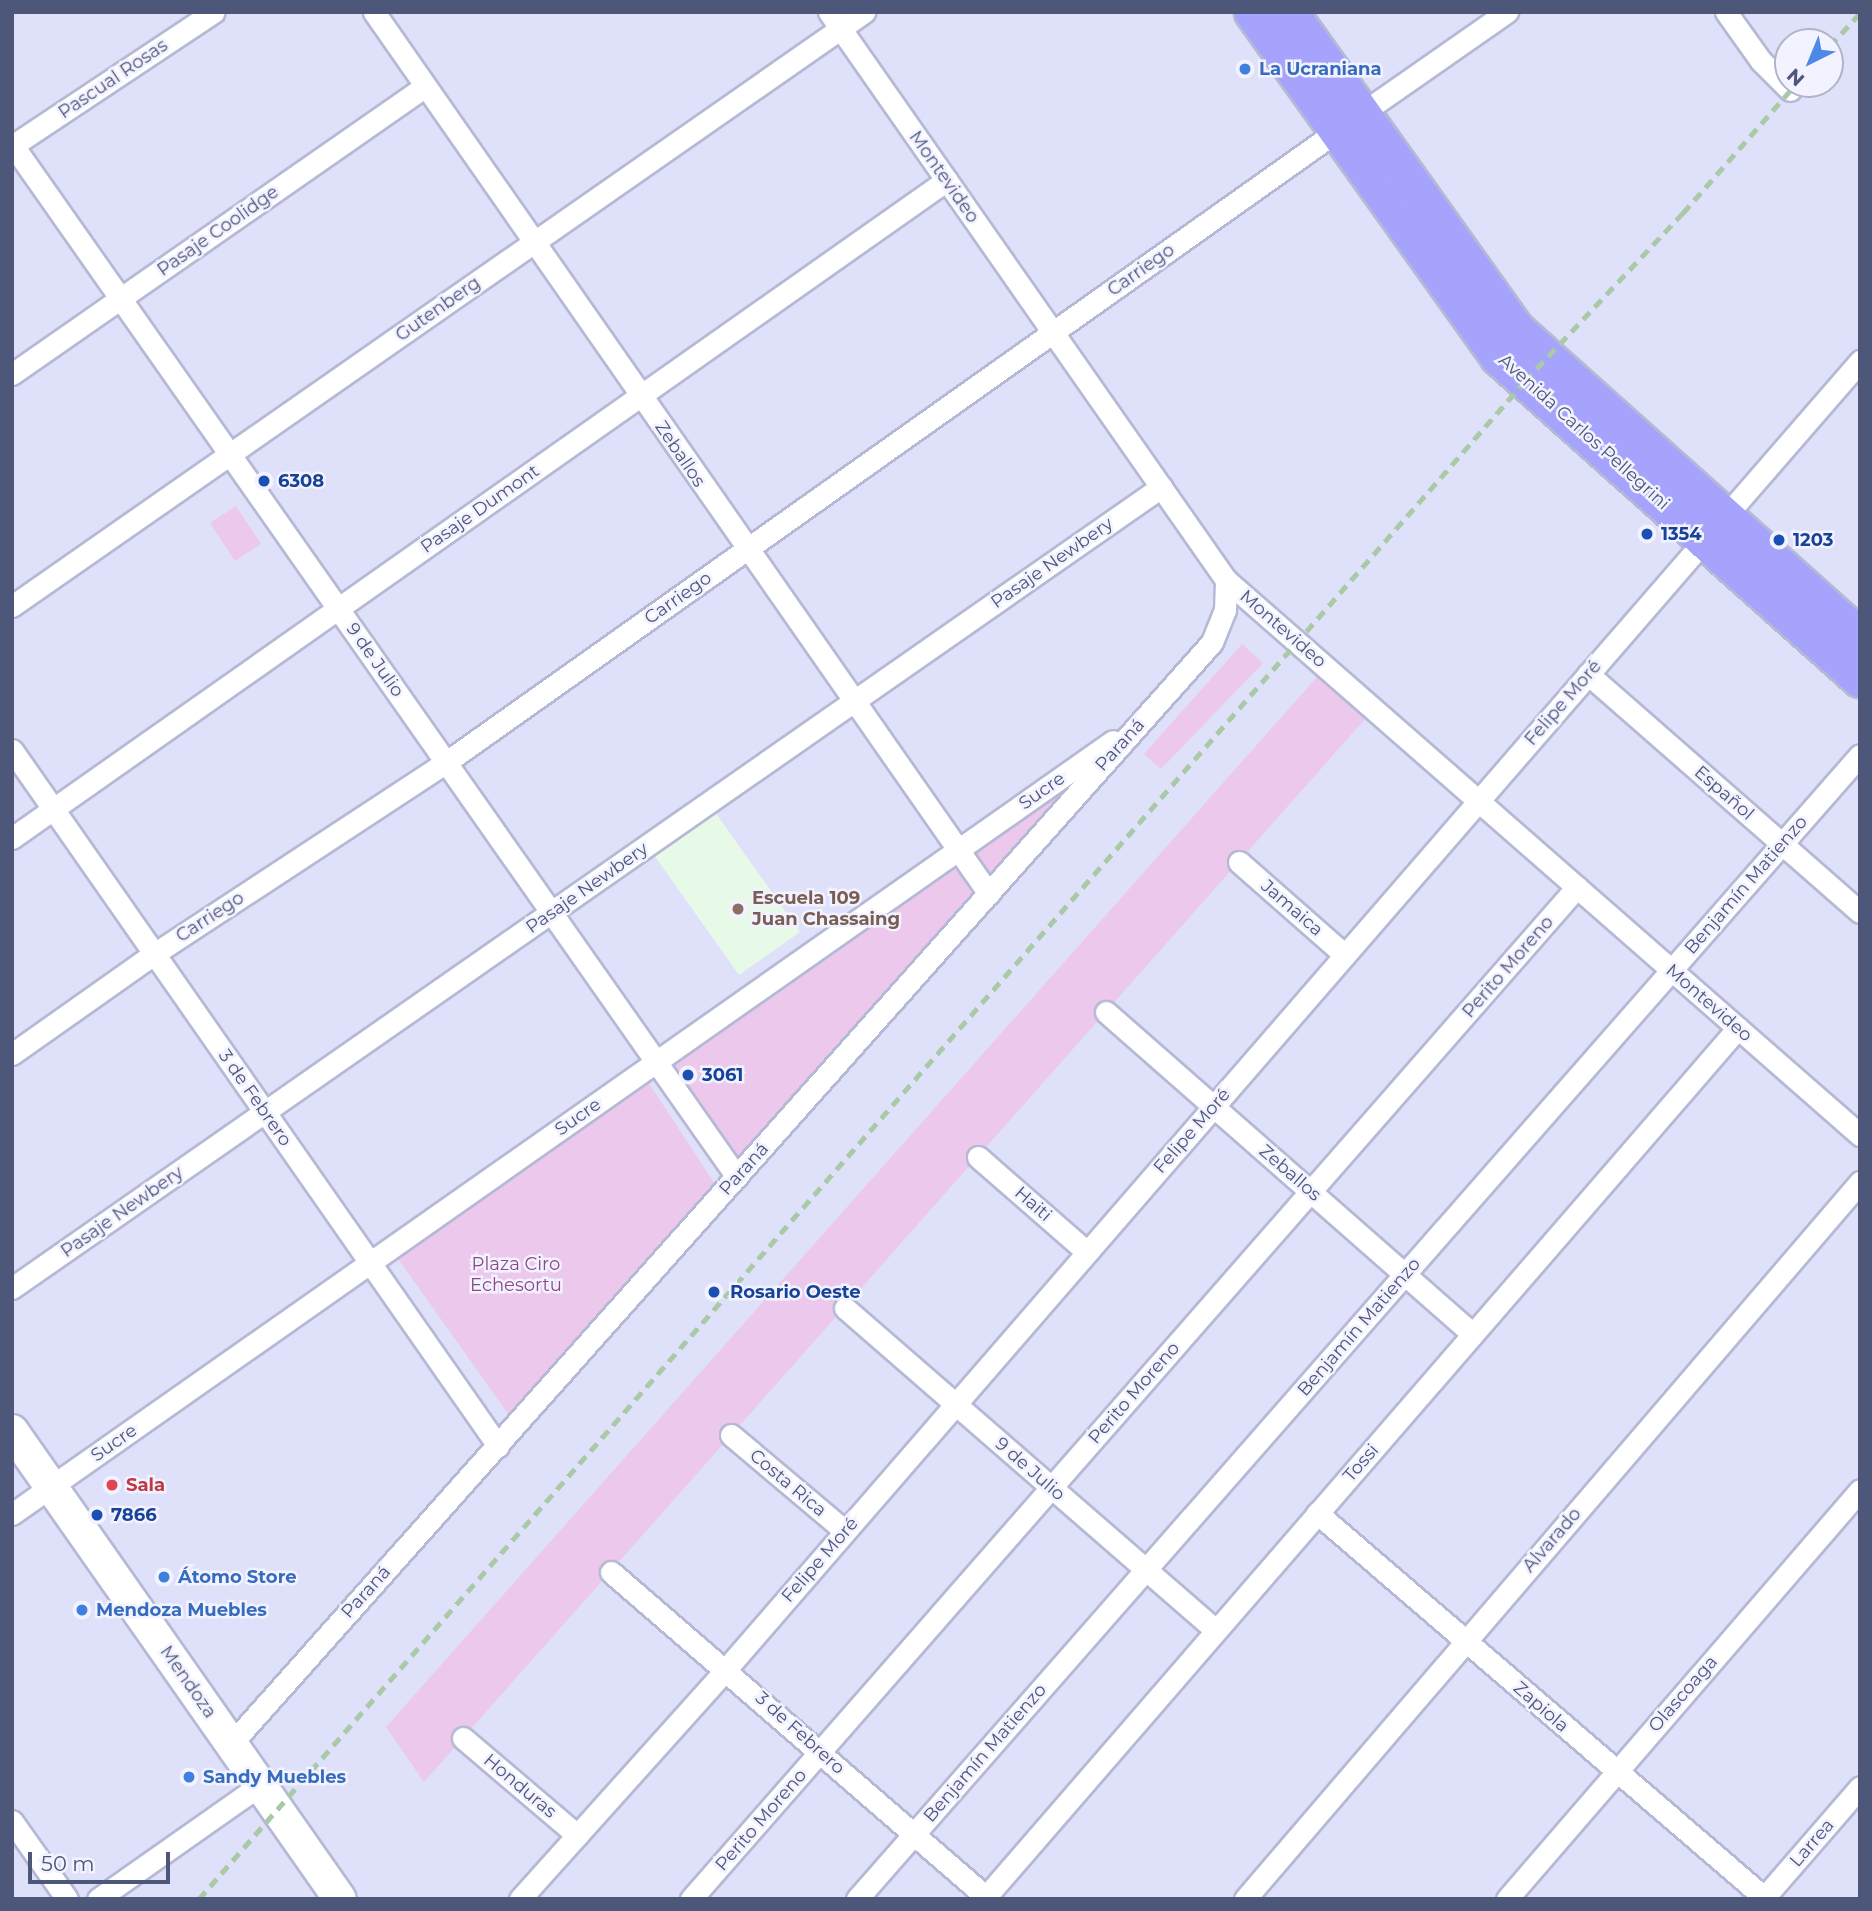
<!DOCTYPE html>
<html>
<head>
<meta charset="utf-8">
<style>
  body { margin:0 }
  #map { position:relative; width:1872px; height:1911px; overflow:hidden; background:#ebebfd; font-family:Montserrat,sans-serif }
  div>[style] { position:absolute }
  .residential>* { inset:0; background:#dfe0fa }
  .education>* { inset:0; background:#e7fae8 }
  .green>* { inset:0; background:#ecc8ec }
  .roads { filter:drop-shadow(2px 0 #b5b9d5) drop-shadow(-2px 0 #b5b9d5) drop-shadow(0 2px #b5b9d5) drop-shadow(0 -2px #b5b9d5) }
  .minor>* { height:21px; margin:-10.5px; padding:0 10.5px; transform-origin:10.5px; border-radius:10.5px; background:#fff }
  .secondary>* { height:32px; margin:-16px; padding:0 16px; transform-origin:16px; border-radius:16px; background:#fff }
  .primary>* { height:35px; margin:-17.5px; padding:0 17.5px; transform-origin:17.5px; border-radius:17.5px; background:#a6a3fc }
  .rail>* { height:5px; margin-top:-2.5px; transform-origin:0; background:repeating-linear-gradient(90deg,#a9c9a7 0 10px,transparent 0 17px) }
  .dots>* { width:19px; height:19px; translate:-50% -50%; box-sizing:border-box; border:4px solid #f3f2ff; border-radius:50% }
  span { translate:-50% -50%; white-space:nowrap; text-align:center; line-height:1.15; -webkit-text-stroke:5px #f3f2ff; paint-order:stroke }
  .shop-label { font-size:18px; color:#366cbe; font-weight:700 }
  .left { translate:0 -50%; text-align:left }
  .street-label { font-size:18px; color:#4c577a }
  .transit-label { font-size:18px; color:#164399; font-weight:700 }
  .education-label { font-size:18px; color:#785e54; font-weight:700 }
  .park-label { font-size:18px; color:#8d4985 }
  .health-label { font-size:18px; color:#be3a42; font-weight:700 }
  .frame { position:absolute; inset:0; border:14px solid #4c577a; pointer-events:none }
  .north { position:absolute; left:1774px; top:28px; width:70px; height:70px; box-sizing:border-box; background:#f3f2ff; border:2px solid #b0b4ca; border-radius:50%; rotate:223deg; font-size:19px; font-weight:700; line-height:28px; text-align:center; color:#4c577a }
  .north::after { content:''; display:block; margin:auto; width:24px; height:32px; background:#4e88e9; clip-path:polygon(50% 0,100% 100%,50% 72%,0 100%) }
  .scale { position:absolute; left:28px; top:1852px; width:142px; height:32px; box-sizing:border-box; border:4px solid #4c577a; border-top:0; padding-left:9px; font-size:21px; line-height:24px; white-space:nowrap; color:#4c577a; -webkit-text-stroke:5px #f3f2ff; paint-order:stroke }
</style>
</head>
<body>
<div id="map">
  <div class="residential">
    <div style="clip-path:polygon(evenodd,12px 12px,1860px 12px,1860px 1899px,12px 1899px,12px 12px,1788px 42px,1830px 42px,1830px 84px,1788px 84px,1788px 42px)"></div>
  </div>
  <div class="education">
    <div style="clip-path:polygon(715px 812px,800px 932px,739px 975px,654px 855px)"></div>
  </div>
  <div class="green">
    <div style="clip-path:polygon(236px 506px,261px 544px,235px 561px,210px 523px)"></div>
    <div style="clip-path:polygon(1242px 644px,1263px 663px,1161px 769px,1144px 754px)"></div>
    <div style="clip-path:polygon(1317px 677px,1365px 719px,424px 1782px,386px 1727px)"></div>
    <div style="clip-path:polygon(1103px 756px,991px 881px,970px 852px)"></div>
    <div style="clip-path:polygon(953px 858px,980px 896px,741px 1162px,669px 1062px)"></div>
    <div style="clip-path:polygon(648px 1082px,715px 1184px,509px 1415px,394px 1253px)"></div>
  </div>
  <div class="roads">
    <div class="minor">
      <div style="left:374px;top:12px;width:1075px;rotate:55.11deg"></div>
      <div style="left:829px;top:12px;width:693px;rotate:55.05deg"></div>
      <div style="left:1226px;top:580px;width:843px;rotate:41.2deg"></div>
      <div style="left:1726px;top:12px;width:60px;rotate:54.5deg"></div>
      <div style="left:1761px;top:61px;width:41px;rotate:45deg"></div>
      <div style="left:1362px;top:113px;width:177px;rotate:-34.9deg"></div>
      <div style="left:12px;top:144px;width:1262px;rotate:54.94deg"></div>
      <div style="left:12px;top:146px;width:242px;rotate:-33.6deg"></div>
      <div style="left:12px;top:374px;width:502px;rotate:-34.86deg"></div>
      <div style="left:12px;top:606px;width:1039px;rotate:-34.88deg"></div>
      <div style="left:1588px;top:674px;width:361px;rotate:41.2deg"></div>
      <div style="left:12px;top:750px;width:849px;rotate:55.07deg"></div>
      <div style="left:12px;top:838px;width:1143px;rotate:-35.14deg"></div>
      <div style="left:1239px;top:862px;width:141px;rotate:41.3deg"></div>
      <div style="left:1106px;top:1012px;width:488px;rotate:41.3deg"></div>
      <div style="left:12px;top:1054px;width:174px;rotate:-35.2deg"></div>
      <div style="left:154px;top:954px;width:348px;rotate:-33.3deg"></div>
      <div style="left:445px;top:763px;width:1093px;rotate:-35.32deg"></div>
      <div style="left:978px;top:1157px;width:145px;rotate:41.1deg"></div>
      <div style="left:12px;top:1288px;width:1401px;rotate:-34.88deg"></div>
      <div style="left:845px;top:1308px;width:491px;rotate:41deg"></div>
      <div style="left:731px;top:1435px;width:149px;rotate:40.1deg"></div>
      <div style="left:1317px;top:1513px;width:592px;rotate:40.69deg"></div>
      <div style="left:12px;top:1514px;width:1345px;rotate:-35.07deg"></div>
      <div style="left:611px;top:1572px;width:496px;rotate:40.9deg"></div>
      <div style="left:463px;top:1738px;width:150px;rotate:40.4deg"></div>
      <div style="left:231px;top:1744px;width:1475px;rotate:-48.32deg"></div>
      <div style="left:1212px;top:642px;width:35px;rotate:-68deg"></div>
      <div style="left:1225px;top:610px;width:30px;rotate:-88deg"></div>
      <div style="left:12px;top:1821px;width:95px;rotate:54.8deg"></div>
      <div style="left:98px;top:1899px;width:198px;rotate:-35.1deg"></div>
      <div style="left:520px;top:1899px;width:310px;rotate:-48.1deg"></div>
      <div style="left:727px;top:1668px;width:1730px;rotate:-49.08deg"></div>
      <div style="left:691px;top:1899px;width:1345px;rotate:-48.8deg"></div>
      <div style="left:857px;top:1899px;width:1521px;rotate:-48.76deg"></div>
      <div style="left:984px;top:1899px;width:1152px;rotate:-49.12deg"></div>
      <div style="left:1245px;top:1899px;width:945px;rotate:-49.38deg"></div>
      <div style="left:1507px;top:1899px;width:540px;rotate:-49.2deg"></div>
      <div style="left:1763px;top:1899px;width:148px;rotate:-49.1deg"></div>
    </div>
    <div class="secondary">
      <div style="left:12px;top:1431px;width:571px;rotate:54.98deg"></div>
    </div>
    <div class="primary">
      <div style="left:1252px;top:12px;width:424px;rotate:54.5deg"></div>
      <div style="left:1498px;top:357px;width:484px;rotate:41.7deg"></div>
      <div style="left:1290px;top:12px;width:388px;rotate:54.5deg"></div>
      <div style="left:1515px;top:328px;width:463px;rotate:41.8deg"></div>
    </div>
  </div>
  <div class="rail">
    <div style="left:1830px;top:46px;width:45px;rotate:-47.7deg"></div>
    <div style="left:199px;top:1899px;width:2016px;rotate:-48.86deg"></div>
    <div style="left:1525px;top:381px;width:231px;rotate:-46.8deg"></div>
    <div style="left:1683px;top:213px;width:171px;rotate:-48.8deg"></div>
  </div>
  <div class="dots">
    <div style="left:1245px;top:69px;background:#3f7fe0"></div>
    <div style="left:264px;top:481px;background:#1a4fb4"></div>
    <div style="left:1647px;top:534px;background:#1a4fb4"></div>
    <div style="left:1779px;top:540px;background:#1a4fb4"></div>
    <div style="left:738px;top:909px;background:#8d6e63"></div>
    <div style="left:688px;top:1075px;background:#1a4fb4"></div>
    <div style="left:714px;top:1292px;background:#1a4fb4"></div>
    <div style="left:112px;top:1485px;background:#e0444e"></div>
    <div style="left:97px;top:1515px;background:#1a4fb4"></div>
    <div style="left:164px;top:1577px;background:#3f7fe0"></div>
    <div style="left:82px;top:1610px;background:#3f7fe0"></div>
    <div style="left:189px;top:1777px;background:#3f7fe0"></div>
  </div>
  <div class="shop-label">
    <span class="left" style="left:1259px;top:69px">La Ucraniana</span>
    <span class="left" style="left:178px;top:1577px">Átomo Store</span>
    <span class="left" style="left:96px;top:1610px">Mendoza Muebles</span>
    <span class="left" style="left:203px;top:1777px">Sandy Muebles</span>
  </div>
  <div class="street-label">
    <span style="left:113px;top:79px;rotate:-34deg">Pascual Rosas</span>
    <span style="left:944px;top:177px;rotate:55deg">Montevideo</span>
    <span style="left:218px;top:231px;rotate:-35deg">Pasaje Coolidge</span>
    <span style="left:1141px;top:270px;rotate:-35deg">Carriego</span>
    <span style="left:438px;top:309px;rotate:-35deg">Gutenberg</span>
    <span style="left:1584px;top:432px;rotate:42deg">Avenida Carlos Pellegrini</span>
    <span style="left:680px;top:454px;rotate:56deg">Zeballos</span>
    <span style="left:480px;top:509px;rotate:-35deg">Pasaje Dumont</span>
    <span style="left:1052px;top:563px;rotate:-35deg">Pasaje Newbery</span>
    <span style="left:678px;top:598px;rotate:-35deg">Carriego</span>
    <span style="left:1283px;top:629px;rotate:41deg">Montevideo</span>
    <span style="left:375px;top:660px;rotate:55deg">9 de Julio</span>
    <span style="left:1563px;top:703px;rotate:-49deg">Felipe Moré</span>
    <span style="left:1120px;top:745px;rotate:-48deg">Paraná</span>
    <span style="left:1042px;top:791px;rotate:-35deg">Sucre</span>
    <span style="left:1724px;top:793px;rotate:41deg">Español</span>
    <span style="left:1746px;top:885px;rotate:-49deg">Benjamín Matienzo</span>
    <span style="left:587px;top:888px;rotate:-35deg">Pasaje Newbery</span>
    <span style="left:1292px;top:908px;rotate:41deg">Jamaica</span>
    <span style="left:210px;top:917px;rotate:-33deg">Carriego</span>
    <span style="left:1508px;top:967px;rotate:-49deg">Perito Moreno</span>
    <span style="left:1709px;top:1003px;rotate:41deg">Montevideo</span>
    <span style="left:255px;top:1098px;rotate:55deg">3 de Febrero</span>
    <span style="left:578px;top:1117px;rotate:-35deg">Sucre</span>
    <span style="left:1192px;top:1131px;rotate:-49deg">Felipe Moré</span>
    <span style="left:744px;top:1169px;rotate:-48deg">Paraná</span>
    <span style="left:1290px;top:1173px;rotate:41deg">Zeballos</span>
    <span style="left:1033px;top:1204px;rotate:41deg">Haiti</span>
    <span style="left:122px;top:1212px;rotate:-35deg">Pasaje Newbery</span>
    <span style="left:1359px;top:1327px;rotate:-49deg">Benjamín Matienzo</span>
    <span style="left:1134px;top:1393px;rotate:-49deg">Perito Moreno</span>
    <span style="left:114px;top:1443px;rotate:-35deg">Sucre</span>
    <span style="left:1361px;top:1463px;rotate:-49deg">Tossi</span>
    <span style="left:1030px;top:1469px;rotate:41deg">9 de Julio</span>
    <span style="left:788px;top:1483px;rotate:40deg">Costa Rica</span>
    <span style="left:1552px;top:1540px;rotate:-49deg">Alvarado</span>
    <span style="left:820px;top:1560px;rotate:-49deg">Felipe Moré</span>
    <span style="left:366px;top:1592px;rotate:-48deg">Paraná</span>
    <span style="left:188px;top:1682px;rotate:55deg">Mendoza</span>
    <span style="left:1683px;top:1694px;rotate:-49deg">Olascoaga</span>
    <span style="left:1541px;top:1707px;rotate:41deg">Zapiola</span>
    <span style="left:800px;top:1733px;rotate:42deg">3 de Febrero</span>
    <span style="left:985px;top:1753px;rotate:-49deg">Benjamín Matienzo</span>
    <span style="left:520px;top:1786px;rotate:40deg">Honduras</span>
    <span style="left:761px;top:1820px;rotate:-49deg">Perito Moreno</span>
    <span style="left:1812px;top:1843px;rotate:-49deg">Larrea</span>
  </div>
  <div class="transit-label">
    <span class="left" style="left:278px;top:481px">6308</span>
    <span class="left" style="left:1661px;top:534px">1354</span>
    <span class="left" style="left:1793px;top:540px">1203</span>
    <span class="left" style="left:702px;top:1075px">3061</span>
    <span class="left" style="left:730px;top:1292px">Rosario Oeste</span>
    <span class="left" style="left:111px;top:1515px">7866</span>
  </div>
  <div class="education-label">
    <span class="left" style="left:752px;top:909px">Escuela 109<br>Juan Chassaing</span>
  </div>
  <div class="park-label">
    <span style="left:516px;top:1275px">Plaza Ciro<br>Echesortu</span>
  </div>
  <div class="health-label">
    <span class="left" style="left:126px;top:1485px">Sala</span>
  </div>
  <div class="frame"></div>
  <div class="north">N</div>
  <div class="scale">50 m</div>
</div>
</body>
</html>
